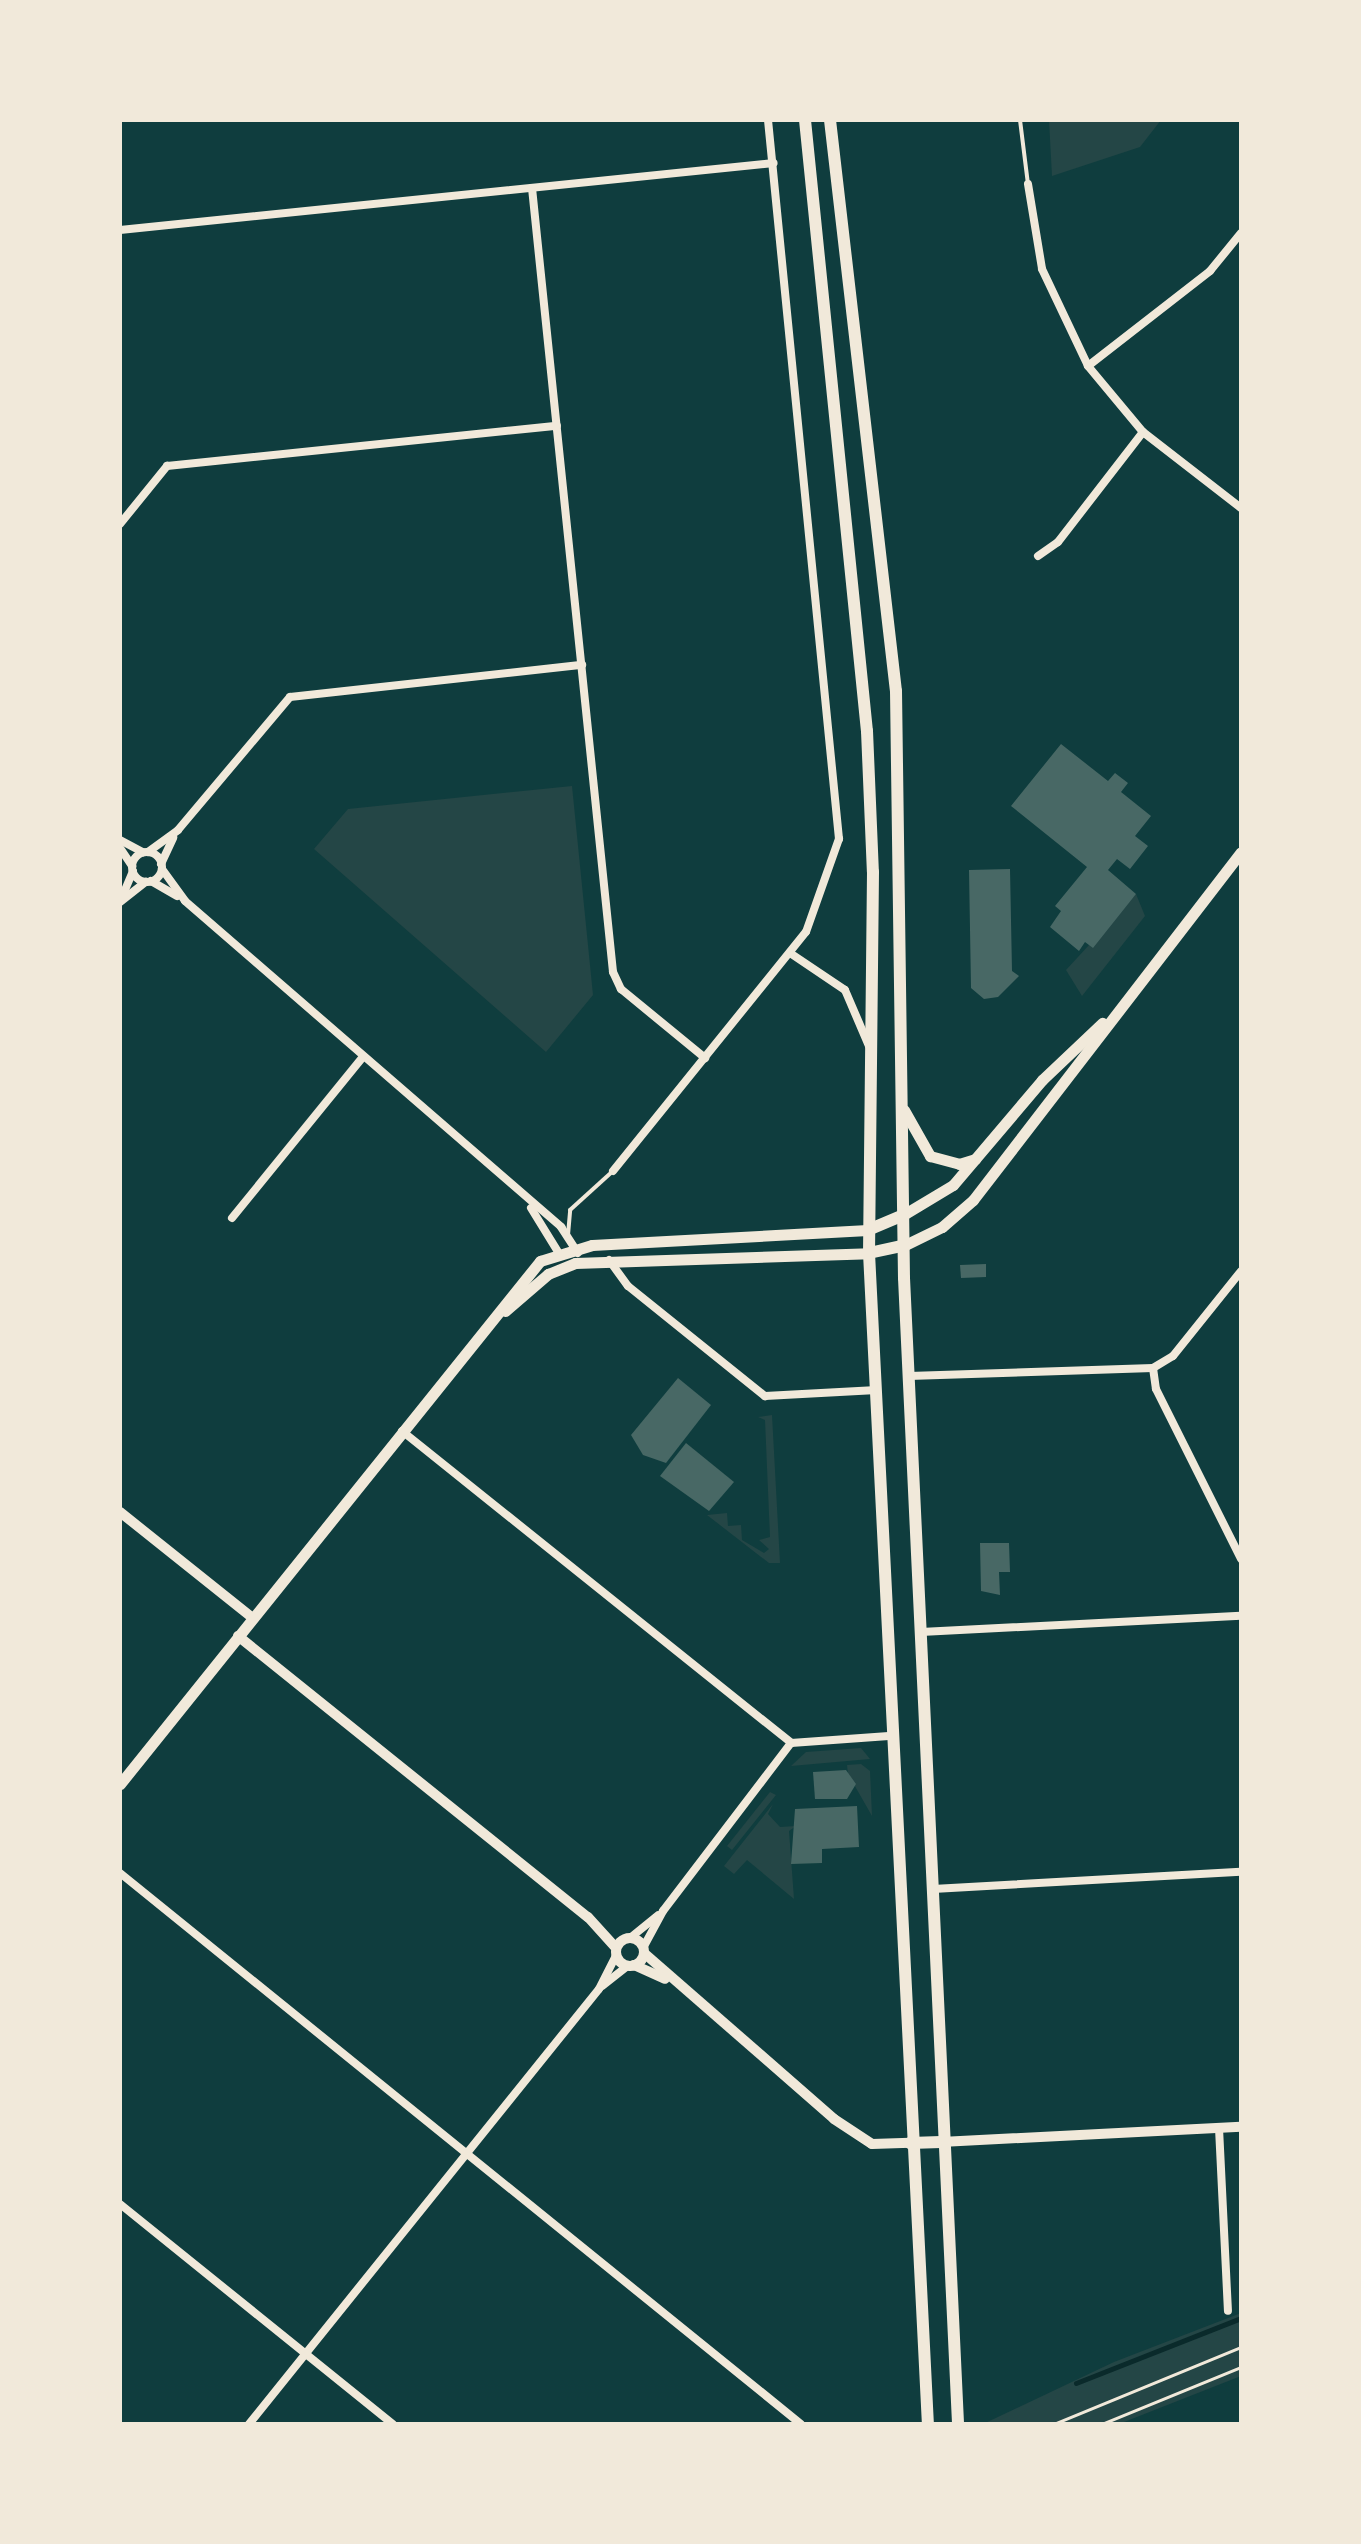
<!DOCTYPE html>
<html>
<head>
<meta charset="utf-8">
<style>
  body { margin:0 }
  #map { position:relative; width:1361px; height:2544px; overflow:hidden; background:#0f3d3e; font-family:Barlow,sans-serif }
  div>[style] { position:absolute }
  .green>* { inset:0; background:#244646 }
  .stream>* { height:5px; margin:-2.5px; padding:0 2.5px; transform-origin:2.5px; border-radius:2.5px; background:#0a2a2b }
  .building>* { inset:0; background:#486865 }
  .path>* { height:2.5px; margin:-1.25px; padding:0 1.25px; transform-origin:1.25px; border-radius:1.25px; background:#f1e9da }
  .service>* { height:4px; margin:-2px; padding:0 2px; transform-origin:2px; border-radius:2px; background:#f1e9da }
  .minor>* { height:8px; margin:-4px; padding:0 4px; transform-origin:4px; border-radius:4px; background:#f1e9da }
  .minor>.ring { margin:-4px; padding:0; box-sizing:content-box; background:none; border:8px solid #f1e9da; border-radius:50% }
  .tertiary>* { height:10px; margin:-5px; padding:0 5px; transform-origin:5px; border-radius:5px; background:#f1e9da }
  .tertiary>.ring { margin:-5px; padding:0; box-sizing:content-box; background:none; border:10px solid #f1e9da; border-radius:50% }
  .secondary>* { height:11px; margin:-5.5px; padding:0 5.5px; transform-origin:5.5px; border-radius:5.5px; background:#f1e9da }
  .trunk>* { height:12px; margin:-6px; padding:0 6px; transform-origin:6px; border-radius:6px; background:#f1e9da }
  span { translate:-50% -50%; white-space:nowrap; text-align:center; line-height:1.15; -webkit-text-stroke:8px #f1e9da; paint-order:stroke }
  .frame { position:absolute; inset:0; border:122px solid #f1e9da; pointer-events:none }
</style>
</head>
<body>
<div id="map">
  <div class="green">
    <div style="clip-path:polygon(1049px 120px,1161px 120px,1140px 147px,1052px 176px)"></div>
    <div style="clip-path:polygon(572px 786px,593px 995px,546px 1052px,314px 849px,348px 809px)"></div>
    <div style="clip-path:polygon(1136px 894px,1145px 916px,1082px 996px,1066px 970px)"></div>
    <div style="clip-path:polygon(772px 1415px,780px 1563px,769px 1563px,707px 1515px,727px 1513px,728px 1526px,741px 1525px,742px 1540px,764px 1553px,769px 1549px,759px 1540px,770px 1537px,765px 1420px,758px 1417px)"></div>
    <div style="clip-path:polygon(861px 1748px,870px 1759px,791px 1766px,806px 1752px)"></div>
    <div style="clip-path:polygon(861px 1764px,870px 1771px,872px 1816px,848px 1774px,847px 1765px)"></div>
    <div style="clip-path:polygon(770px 1792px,776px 1795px,732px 1850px,727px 1846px)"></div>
    <div style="clip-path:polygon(773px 1804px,768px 1814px,780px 1827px,796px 1826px,789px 1831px,794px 1899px,747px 1860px,734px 1874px,724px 1866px)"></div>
    <div style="clip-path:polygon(1241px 2313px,1241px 2376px,1119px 2424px,983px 2424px,1114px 2362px)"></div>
  </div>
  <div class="stream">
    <div style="left:1076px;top:2383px;width:177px;rotate:-21.5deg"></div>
  </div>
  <div class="building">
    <div style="clip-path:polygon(1061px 744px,1108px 781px,1115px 773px,1128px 783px,1121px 792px,1151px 816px,1135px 836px,1148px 846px,1130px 869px,1117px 859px,1108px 870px,1136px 894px,1093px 948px,1085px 942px,1079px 951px,1050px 927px,1061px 911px,1055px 906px,1087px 867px,1011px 806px)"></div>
    <div style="clip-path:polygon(1010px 869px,1012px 971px,1019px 976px,998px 997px,984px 999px,971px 988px,969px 870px)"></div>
    <div style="clip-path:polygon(986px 1264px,986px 1277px,961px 1278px,960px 1265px)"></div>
    <div style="clip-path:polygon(678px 1378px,711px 1405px,666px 1463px,643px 1455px,631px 1435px)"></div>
    <div style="clip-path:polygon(686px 1443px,734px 1482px,709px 1511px,660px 1476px)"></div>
    <div style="clip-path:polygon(980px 1543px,1009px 1543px,1010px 1572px,999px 1572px,1000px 1595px,981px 1591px)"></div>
    <div style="clip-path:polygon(846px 1770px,856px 1784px,847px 1799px,815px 1799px,813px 1772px)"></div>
    <div style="clip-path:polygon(857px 1806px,859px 1847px,822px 1849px,822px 1863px,791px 1864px,795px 1809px)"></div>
  </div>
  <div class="path">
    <div style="left:1054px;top:2424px;width:202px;rotate:-22.4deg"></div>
    <div style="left:1102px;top:2424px;width:150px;rotate:-22.3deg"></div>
  </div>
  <div class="service">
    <div style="left:1020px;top:120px;width:64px;rotate:82.9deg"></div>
    <div style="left:568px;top:1235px;width:25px;rotate:-85deg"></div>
    <div style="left:570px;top:1210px;width:58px;rotate:-42.2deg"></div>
  </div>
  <div class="minor">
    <div style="left:1028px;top:184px;width:86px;rotate:80.6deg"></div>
    <div style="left:1042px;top:269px;width:107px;rotate:64.6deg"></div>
    <div style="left:1088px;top:366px;width:86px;rotate:50.2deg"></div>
    <div style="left:1143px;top:432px;width:124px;rotate:37.8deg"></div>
    <div style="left:532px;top:188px;width:788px;rotate:84.1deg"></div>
    <div style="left:613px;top:972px;width:19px;rotate:65deg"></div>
    <div style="left:621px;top:989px;width:109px;rotate:39.4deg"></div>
    <div style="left:120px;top:230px;width:657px;rotate:-5.85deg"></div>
    <div style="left:1088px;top:366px;width:155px;rotate:-37.9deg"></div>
    <div style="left:1210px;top:271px;width:49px;rotate:-50.8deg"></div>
    <div style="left:120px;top:524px;width:75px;rotate:-51deg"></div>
    <div style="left:167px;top:466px;width:392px;rotate:-5.9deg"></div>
    <div style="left:1038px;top:556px;width:24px;rotate:-35deg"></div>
    <div style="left:1058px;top:542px;width:139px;rotate:-52.3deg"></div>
    <div style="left:120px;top:840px;width:26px;rotate:28deg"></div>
    <div style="left:120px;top:848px;width:22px;rotate:56deg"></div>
    <div style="left:148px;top:852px;width:37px;rotate:-36deg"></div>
    <div style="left:178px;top:830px;width:174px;rotate:-49.9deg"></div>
    <div style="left:290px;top:697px;width:294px;rotate:-6.3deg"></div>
    <div class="ring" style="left:132px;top:852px;width:22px;height:22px"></div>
    <div style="left:161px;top:864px;width:29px;rotate:-65deg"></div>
    <div style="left:162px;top:869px;width:39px;rotate:54deg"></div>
    <div style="left:185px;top:901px;width:498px;rotate:40.9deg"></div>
    <div style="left:561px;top:1227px;width:31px;rotate:57deg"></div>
    <div style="left:151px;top:881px;width:30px;rotate:30deg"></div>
    <div style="left:122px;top:897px;width:28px;rotate:-67deg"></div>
    <div style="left:120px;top:902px;width:33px;rotate:-38deg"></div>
    <div style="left:790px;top:953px;width:66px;rotate:33.9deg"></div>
    <div style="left:845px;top:990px;width:61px;rotate:66.8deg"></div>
    <div style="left:613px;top:1171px;width:307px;rotate:-51.1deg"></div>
    <div style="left:806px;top:932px;width:99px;rotate:-70.5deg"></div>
    <div style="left:839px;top:839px;width:722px;rotate:-95.64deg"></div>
    <div style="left:531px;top:1208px;width:55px;rotate:58.3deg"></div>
    <div style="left:232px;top:1218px;width:206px;rotate:-50.9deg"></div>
    <div style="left:609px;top:1260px;width:32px;rotate:54deg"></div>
    <div style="left:628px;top:1286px;width:176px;rotate:38.8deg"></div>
    <div style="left:765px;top:1396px;width:112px;rotate:-3.1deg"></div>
    <div style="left:1153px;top:1368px;width:21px;rotate:82deg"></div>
    <div style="left:1156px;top:1389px;width:190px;rotate:63.4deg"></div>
    <div style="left:909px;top:1376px;width:244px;rotate:-1.9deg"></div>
    <div style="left:1153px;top:1368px;width:23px;rotate:-31deg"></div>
    <div style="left:1173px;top:1356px;width:109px;rotate:-51.3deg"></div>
    <div style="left:402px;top:1431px;width:499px;rotate:38.7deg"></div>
    <div style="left:791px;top:1743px;width:98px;rotate:-4.1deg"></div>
    <div style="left:921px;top:1632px;width:320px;rotate:-2.9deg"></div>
    <div style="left:120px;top:1873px;width:876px;rotate:38.98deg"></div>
    <div style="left:933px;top:1889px;width:308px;rotate:-3.2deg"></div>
    <div style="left:630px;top:1938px;width:36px;rotate:-39deg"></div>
    <div style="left:643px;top:1948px;width:42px;rotate:-61.6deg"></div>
    <div style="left:663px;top:1911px;width:211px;rotate:-52.7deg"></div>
    <div style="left:602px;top:1986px;width:33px;rotate:-38deg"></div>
    <div style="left:1219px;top:2128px;width:183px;rotate:87.2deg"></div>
    <div style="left:120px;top:2204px;width:351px;rotate:38.9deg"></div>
    <div style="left:249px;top:2424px;width:558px;rotate:-51.18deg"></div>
    <div style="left:599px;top:1989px;width:38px;rotate:-63deg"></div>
  </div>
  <div class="tertiary">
    <div style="left:120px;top:1512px;width:170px;rotate:38.6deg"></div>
    <div style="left:238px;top:1636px;width:449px;rotate:38.8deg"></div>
    <div style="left:588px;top:1917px;width:42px;rotate:47.9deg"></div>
    <div class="ring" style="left:616px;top:1938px;width:18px;height:18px"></div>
    <div style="left:644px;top:1953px;width:252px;rotate:41.1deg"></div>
    <div style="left:834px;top:2119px;width:45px;rotate:33.3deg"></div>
    <div style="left:872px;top:2144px;width:38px;rotate:-2deg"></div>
    <div style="left:634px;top:1965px;width:34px;rotate:24deg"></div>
    <div style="left:941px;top:2142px;width:300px;rotate:-2.9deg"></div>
  </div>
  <div class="secondary">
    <div style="left:904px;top:1110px;width:53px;rotate:60.5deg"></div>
    <div style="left:930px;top:1156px;width:30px;rotate:15deg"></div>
    <div style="left:959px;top:1164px;width:17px;rotate:-17deg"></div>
    <div style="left:903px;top:1215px;width:58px;rotate:-31deg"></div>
    <div style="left:953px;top:1185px;width:138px;rotate:-49.7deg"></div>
    <div style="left:1042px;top:1080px;width:83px;rotate:-43.5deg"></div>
    <div style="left:903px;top:1246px;width:43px;rotate:-26deg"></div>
    <div style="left:942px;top:1227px;width:41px;rotate:-41.1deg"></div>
    <div style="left:973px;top:1200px;width:439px;rotate:-52.4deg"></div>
    <div style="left:505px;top:1311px;width:57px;rotate:-40.7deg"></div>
    <div style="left:548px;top:1274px;width:29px;rotate:-22deg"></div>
    <div style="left:575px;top:1263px;width:294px;rotate:-1.9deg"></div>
    <div style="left:120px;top:1784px;width:671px;rotate:-51.23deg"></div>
    <div style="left:540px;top:1261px;width:54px;rotate:-17.1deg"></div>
    <div style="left:592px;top:1245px;width:276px;rotate:-3.1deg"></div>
  </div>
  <div class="trunk">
    <div style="left:805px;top:120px;width:614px;rotate:84.21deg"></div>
    <div style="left:867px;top:731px;width:141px;rotate:87.6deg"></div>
    <div style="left:873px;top:872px;width:381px;rotate:90.6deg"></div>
    <div style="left:869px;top:1253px;width:1172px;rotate:87.12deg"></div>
    <div style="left:830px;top:120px;width:575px;rotate:83.41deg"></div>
    <div style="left:896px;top:691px;width:587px;rotate:89.22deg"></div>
    <div style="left:904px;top:1278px;width:1147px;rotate:87.3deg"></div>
    <div style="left:868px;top:1230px;width:38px;rotate:-23deg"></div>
    <div style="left:869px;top:1253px;width:35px;rotate:-12deg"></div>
    <div style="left:910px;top:2143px;width:31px;rotate:-2deg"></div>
  </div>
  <div class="frame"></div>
</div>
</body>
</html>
